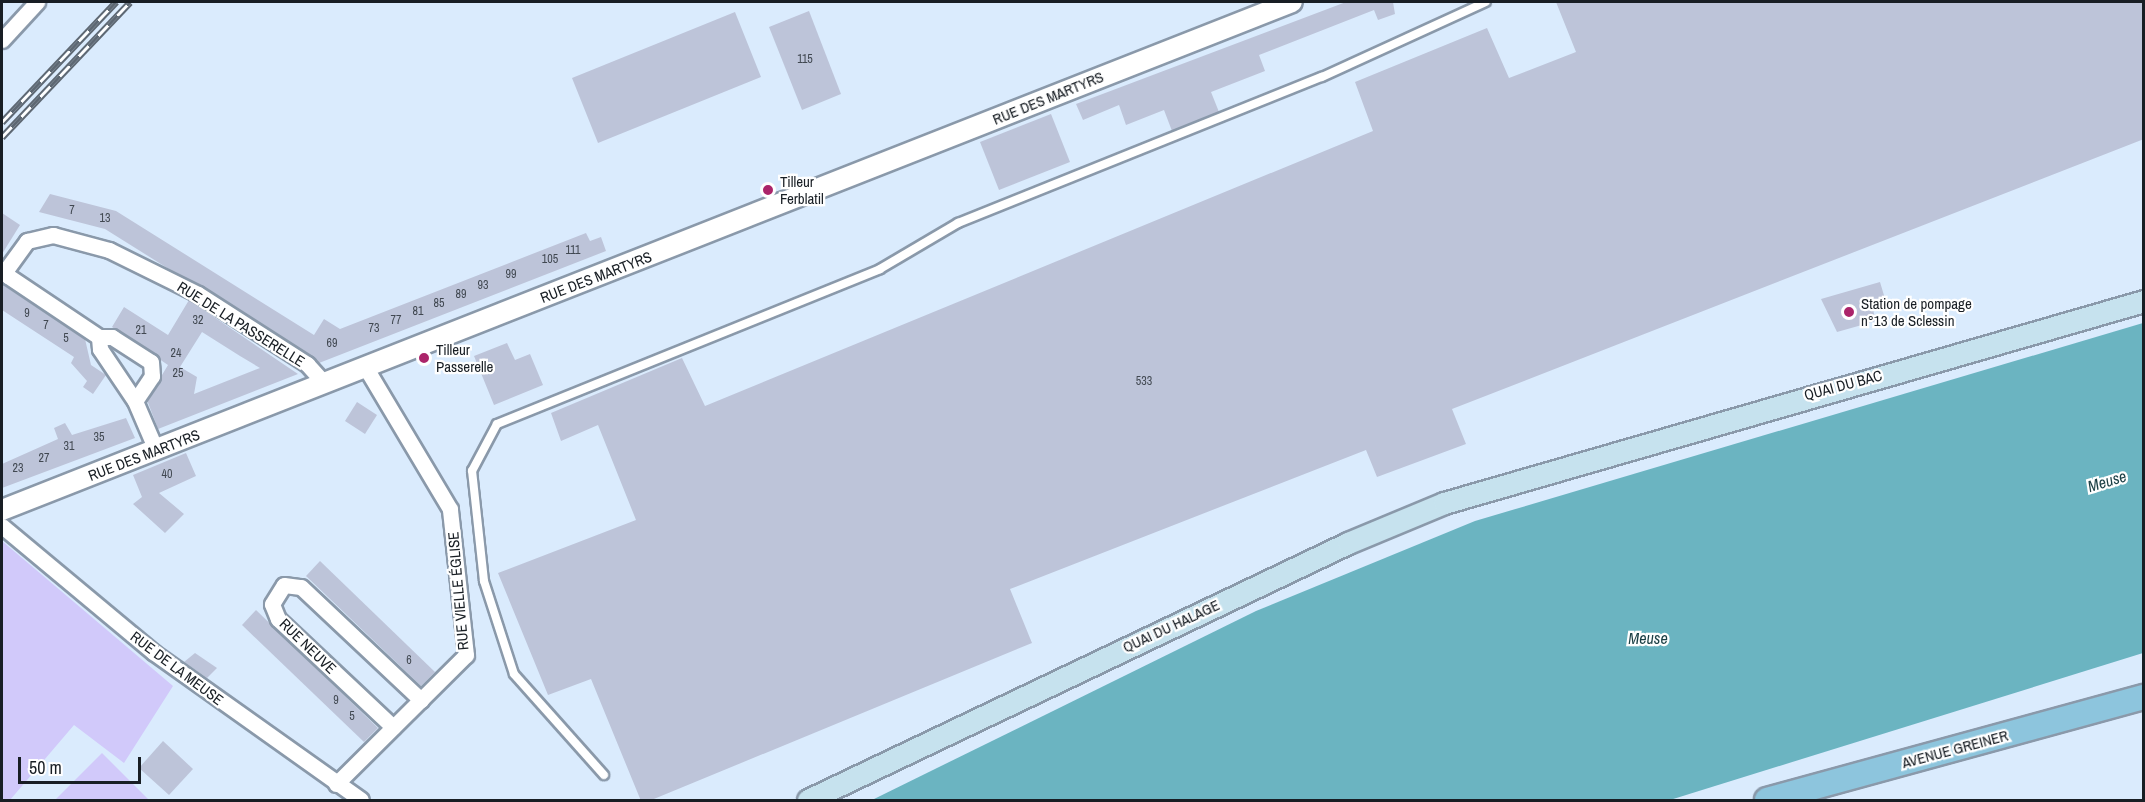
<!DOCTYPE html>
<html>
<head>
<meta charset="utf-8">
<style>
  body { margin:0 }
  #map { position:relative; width:2145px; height:802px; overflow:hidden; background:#daebfd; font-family:"Archivo Narrow",sans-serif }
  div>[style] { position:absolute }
  .green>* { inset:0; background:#d1c9fa }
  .water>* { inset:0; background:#6bb4c1 }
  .building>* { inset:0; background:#bdc4d9 }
  .roads { filter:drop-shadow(2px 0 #8a99aa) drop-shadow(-2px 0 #8a99aa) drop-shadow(0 2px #8a99aa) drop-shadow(0 -2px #8a99aa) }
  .service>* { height:8px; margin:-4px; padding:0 4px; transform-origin:4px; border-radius:4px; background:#fff }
  .minor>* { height:15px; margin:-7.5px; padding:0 7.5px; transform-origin:7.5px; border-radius:7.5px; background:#fff }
  .tertiary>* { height:20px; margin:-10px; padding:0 10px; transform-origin:10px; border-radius:10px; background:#fff }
  .secondary>* { height:21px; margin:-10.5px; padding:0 10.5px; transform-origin:10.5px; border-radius:10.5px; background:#c6e2ee }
  .primary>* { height:24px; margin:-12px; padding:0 12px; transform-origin:12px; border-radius:12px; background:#8dc5dd }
  .rail>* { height:7px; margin-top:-3.5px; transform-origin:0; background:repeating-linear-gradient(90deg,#fff 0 14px,#5e6873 0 28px); box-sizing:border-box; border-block:2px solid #5e6873 }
  .dots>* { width:16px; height:16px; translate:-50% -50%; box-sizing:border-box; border:3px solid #fff; border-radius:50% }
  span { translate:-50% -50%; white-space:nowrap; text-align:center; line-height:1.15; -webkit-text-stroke:4.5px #fff; paint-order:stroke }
  .number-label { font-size:12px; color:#414851 }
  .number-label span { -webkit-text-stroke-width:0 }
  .street-label { font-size:15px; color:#181e24 }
  .poi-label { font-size:15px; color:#181e24 }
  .left { translate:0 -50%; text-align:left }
  .water-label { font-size:16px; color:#1a3e44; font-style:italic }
  .frame { position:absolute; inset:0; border:3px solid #181e24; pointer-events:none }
  .scale { position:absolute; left:18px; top:757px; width:123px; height:27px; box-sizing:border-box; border:3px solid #181e24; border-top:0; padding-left:8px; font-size:18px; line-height:21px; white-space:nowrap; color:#181e24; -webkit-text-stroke:4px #fff; paint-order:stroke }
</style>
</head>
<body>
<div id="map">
  <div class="green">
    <div style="clip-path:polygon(2px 541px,173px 686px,124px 763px,74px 725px,10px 800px,2px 800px)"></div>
    <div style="clip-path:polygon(102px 753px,149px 800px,55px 800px)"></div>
  </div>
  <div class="water">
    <div style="clip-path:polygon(2143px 323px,2143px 653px,1670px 800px,872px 800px,1256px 611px,1475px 521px)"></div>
  </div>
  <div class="building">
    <div style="clip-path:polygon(1346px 2px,1393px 2px,1395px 14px,1378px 20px,1374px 10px,1259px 55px,1265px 71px,1211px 92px,1219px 112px,1172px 131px,1164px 110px,1126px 125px,1119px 105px,1083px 120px,1076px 104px)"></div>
    <div style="clip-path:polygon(1556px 2px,2144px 2px,2144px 139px,1452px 409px,1466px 444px,1377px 477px,1366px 450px,1010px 589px,1032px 643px,649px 801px,641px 801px,591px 679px,548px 695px,498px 573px,636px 520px,598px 425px,561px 441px,551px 413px,682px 358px,705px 406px,1373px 131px,1355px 82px,1487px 28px,1509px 78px,1576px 52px)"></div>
    <div style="clip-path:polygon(809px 11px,841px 94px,802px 110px,769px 27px)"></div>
    <div style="clip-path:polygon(735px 12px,761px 77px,598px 143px,572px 78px)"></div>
    <div style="clip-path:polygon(1051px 114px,1070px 162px,999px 190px,980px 142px)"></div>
    <div style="clip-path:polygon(50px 194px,116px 211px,314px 335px,324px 319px,340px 329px,586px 233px,590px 241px,601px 237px,606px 251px,319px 363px,105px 229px,39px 212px)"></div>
    <div style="clip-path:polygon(2px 213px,20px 225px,2px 254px)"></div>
    <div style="clip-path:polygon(1880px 282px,1886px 302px,1872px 306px,1876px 321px,1837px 332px,1821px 299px)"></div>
    <div style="clip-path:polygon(2px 284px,85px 339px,91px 365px,106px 375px,93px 394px,83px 387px,87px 381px,71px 363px,74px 357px,2px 310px)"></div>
    <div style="clip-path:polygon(evenodd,189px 300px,298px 374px,158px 429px,147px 400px,168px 365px,112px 327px,124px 307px,168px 335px,189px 300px,202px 332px,240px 356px,260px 368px,194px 394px,197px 377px,180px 367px,202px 332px)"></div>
    <div style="clip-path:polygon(507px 343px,515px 360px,530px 354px,543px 385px,494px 405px,474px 356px)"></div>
    <div style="clip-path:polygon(357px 402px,377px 415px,365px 434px,345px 421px)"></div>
    <div style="clip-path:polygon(126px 418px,135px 438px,2px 488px,2px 464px,58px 439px,54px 428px,65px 423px,72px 435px)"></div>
    <div style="clip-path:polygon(186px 453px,196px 476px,159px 493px,184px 514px,165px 533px,133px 504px,142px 497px,133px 475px)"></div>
    <div style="clip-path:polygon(320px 561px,435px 672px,421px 686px,306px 576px)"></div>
    <div style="clip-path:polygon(256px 610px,378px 728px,364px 742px,242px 625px)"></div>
    <div style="clip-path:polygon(195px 653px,217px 668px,207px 678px,184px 662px)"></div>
    <div style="clip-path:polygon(163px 741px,193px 769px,169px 795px,139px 768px)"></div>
  </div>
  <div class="roads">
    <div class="service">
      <div style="left:604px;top:775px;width:135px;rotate:-131.7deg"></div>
      <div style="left:514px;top:674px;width:98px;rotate:-107.9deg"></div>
      <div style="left:484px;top:581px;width:111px;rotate:-96.2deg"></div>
      <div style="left:472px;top:471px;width:53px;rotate:-62deg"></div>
      <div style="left:497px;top:424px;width:413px;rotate:-22deg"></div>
      <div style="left:880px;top:269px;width:91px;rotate:-30.5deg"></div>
      <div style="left:958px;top:223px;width:392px;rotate:-21.9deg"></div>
      <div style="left:1322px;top:77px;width:180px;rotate:-24.6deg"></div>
    </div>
    <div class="minor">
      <div style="left:2px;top:40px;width:52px;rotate:-47.4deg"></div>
      <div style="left:99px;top:337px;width:13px"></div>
      <div style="left:112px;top:337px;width:46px;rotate:32.7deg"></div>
      <div style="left:151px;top:362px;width:14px;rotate:86deg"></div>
      <div style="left:152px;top:376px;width:30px;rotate:124deg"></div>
      <div style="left:156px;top:450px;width:53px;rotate:-113.2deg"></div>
      <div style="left:135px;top:401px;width:63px;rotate:-123.9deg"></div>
      <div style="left:100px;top:349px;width:12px;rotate:-95deg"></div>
      <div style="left:99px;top:337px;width:110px;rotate:-146.2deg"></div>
      <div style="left:8px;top:276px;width:6px;rotate:-108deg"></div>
      <div style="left:6px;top:270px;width:36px;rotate:-54deg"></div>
      <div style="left:27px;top:241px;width:27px;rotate:-13deg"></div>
      <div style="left:53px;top:235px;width:58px;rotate:15deg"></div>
      <div style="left:109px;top:250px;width:99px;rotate:26.3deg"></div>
      <div style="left:198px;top:294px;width:130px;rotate:32.7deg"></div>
      <div style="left:307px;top:364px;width:25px;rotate:48deg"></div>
      <div style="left:2px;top:526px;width:197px;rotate:39.8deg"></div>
      <div style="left:153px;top:652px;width:255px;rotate:35.4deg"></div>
      <div style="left:393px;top:727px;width:158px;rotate:-136.8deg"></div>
      <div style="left:278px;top:619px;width:16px;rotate:-112deg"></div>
      <div style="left:272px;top:604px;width:22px;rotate:-58deg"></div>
      <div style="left:284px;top:585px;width:17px;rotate:7deg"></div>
      <div style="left:301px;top:587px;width:165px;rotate:43.3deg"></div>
      <div style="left:336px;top:784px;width:183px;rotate:-44.8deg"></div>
      <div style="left:466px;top:655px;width:147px;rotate:-96.3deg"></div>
      <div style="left:450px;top:509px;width:164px;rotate:-120.8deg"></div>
    </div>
    <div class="tertiary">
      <div style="left:2px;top:510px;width:1386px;rotate:-21.49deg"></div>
    </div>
    <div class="secondary">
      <div style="left:808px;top:800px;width:598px;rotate:-25.45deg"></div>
      <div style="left:1348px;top:543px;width:104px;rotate:-22.6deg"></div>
      <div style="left:1444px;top:503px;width:729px;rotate:-16.1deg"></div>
    </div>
    <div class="primary">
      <div style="left:1767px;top:800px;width:391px;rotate:-15.3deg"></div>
    </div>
  </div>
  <div class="rail">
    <div style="left:2px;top:122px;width:166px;rotate:-46.5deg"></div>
    <div style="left:2px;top:137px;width:186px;rotate:-46.5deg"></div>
  </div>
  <div class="dots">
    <div style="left:768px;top:190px;background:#ab246a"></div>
    <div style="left:1849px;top:312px;background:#ab246a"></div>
    <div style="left:424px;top:358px;background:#ab246a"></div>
  </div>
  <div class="number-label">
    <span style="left:805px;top:60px">115</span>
    <span style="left:72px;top:211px">7</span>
    <span style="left:105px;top:219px">13</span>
    <span style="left:573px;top:251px">111</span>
    <span style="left:550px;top:260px">105</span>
    <span style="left:511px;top:275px">99</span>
    <span style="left:483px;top:286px">93</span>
    <span style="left:461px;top:295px">89</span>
    <span style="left:439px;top:304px">85</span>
    <span style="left:418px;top:312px">81</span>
    <span style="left:27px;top:314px">9</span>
    <span style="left:198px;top:321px">32</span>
    <span style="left:396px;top:321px">77</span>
    <span style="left:46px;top:326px">7</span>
    <span style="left:374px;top:329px">73</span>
    <span style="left:141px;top:331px">21</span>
    <span style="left:66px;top:339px">5</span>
    <span style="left:332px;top:344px">69</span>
    <span style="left:176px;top:354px">24</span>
    <span style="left:178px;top:374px">25</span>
    <span style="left:1144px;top:382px">533</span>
    <span style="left:99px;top:438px">35</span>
    <span style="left:69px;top:447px">31</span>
    <span style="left:44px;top:459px">27</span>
    <span style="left:18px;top:469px">23</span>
    <span style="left:167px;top:475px">40</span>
    <span style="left:409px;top:661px">6</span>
    <span style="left:336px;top:701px">9</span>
    <span style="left:352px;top:717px">5</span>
  </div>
  <div class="street-label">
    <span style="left:1048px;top:98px;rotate:-22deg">RUE DES MARTYRS</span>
    <span style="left:596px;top:277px;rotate:-21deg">RUE DES MARTYRS</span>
    <span style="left:241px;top:324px;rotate:32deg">RUE DE LA PASSERELLE</span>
    <span style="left:1843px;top:385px;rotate:-15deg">QUAI DU BAC</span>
    <span style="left:144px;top:455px;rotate:-21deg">RUE DES MARTYRS</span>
    <span style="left:458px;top:591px;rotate:-95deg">RUE VIELLE ÉGLISE</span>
    <span style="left:1171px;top:626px;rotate:-25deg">QUAI DU HALAGE</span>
    <span style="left:308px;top:646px;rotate:44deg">RUE NEUVE</span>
    <span style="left:177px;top:668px;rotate:37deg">RUE DE LA MEUSE</span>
    <span style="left:1955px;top:749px;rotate:-15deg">AVENUE GREINER</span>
  </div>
  <div class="poi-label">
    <span class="left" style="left:780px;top:190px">Tilleur<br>Ferblatil</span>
    <span class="left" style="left:1861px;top:312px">Station de pompage<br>n°13 de Sclessin</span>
    <span class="left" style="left:436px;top:358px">Tilleur<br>Passerelle</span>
  </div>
  <div class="water-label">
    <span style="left:2107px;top:481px;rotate:-17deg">Meuse</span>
    <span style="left:1648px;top:638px">Meuse</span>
  </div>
  <div class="frame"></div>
  <div class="scale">50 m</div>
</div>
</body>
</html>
